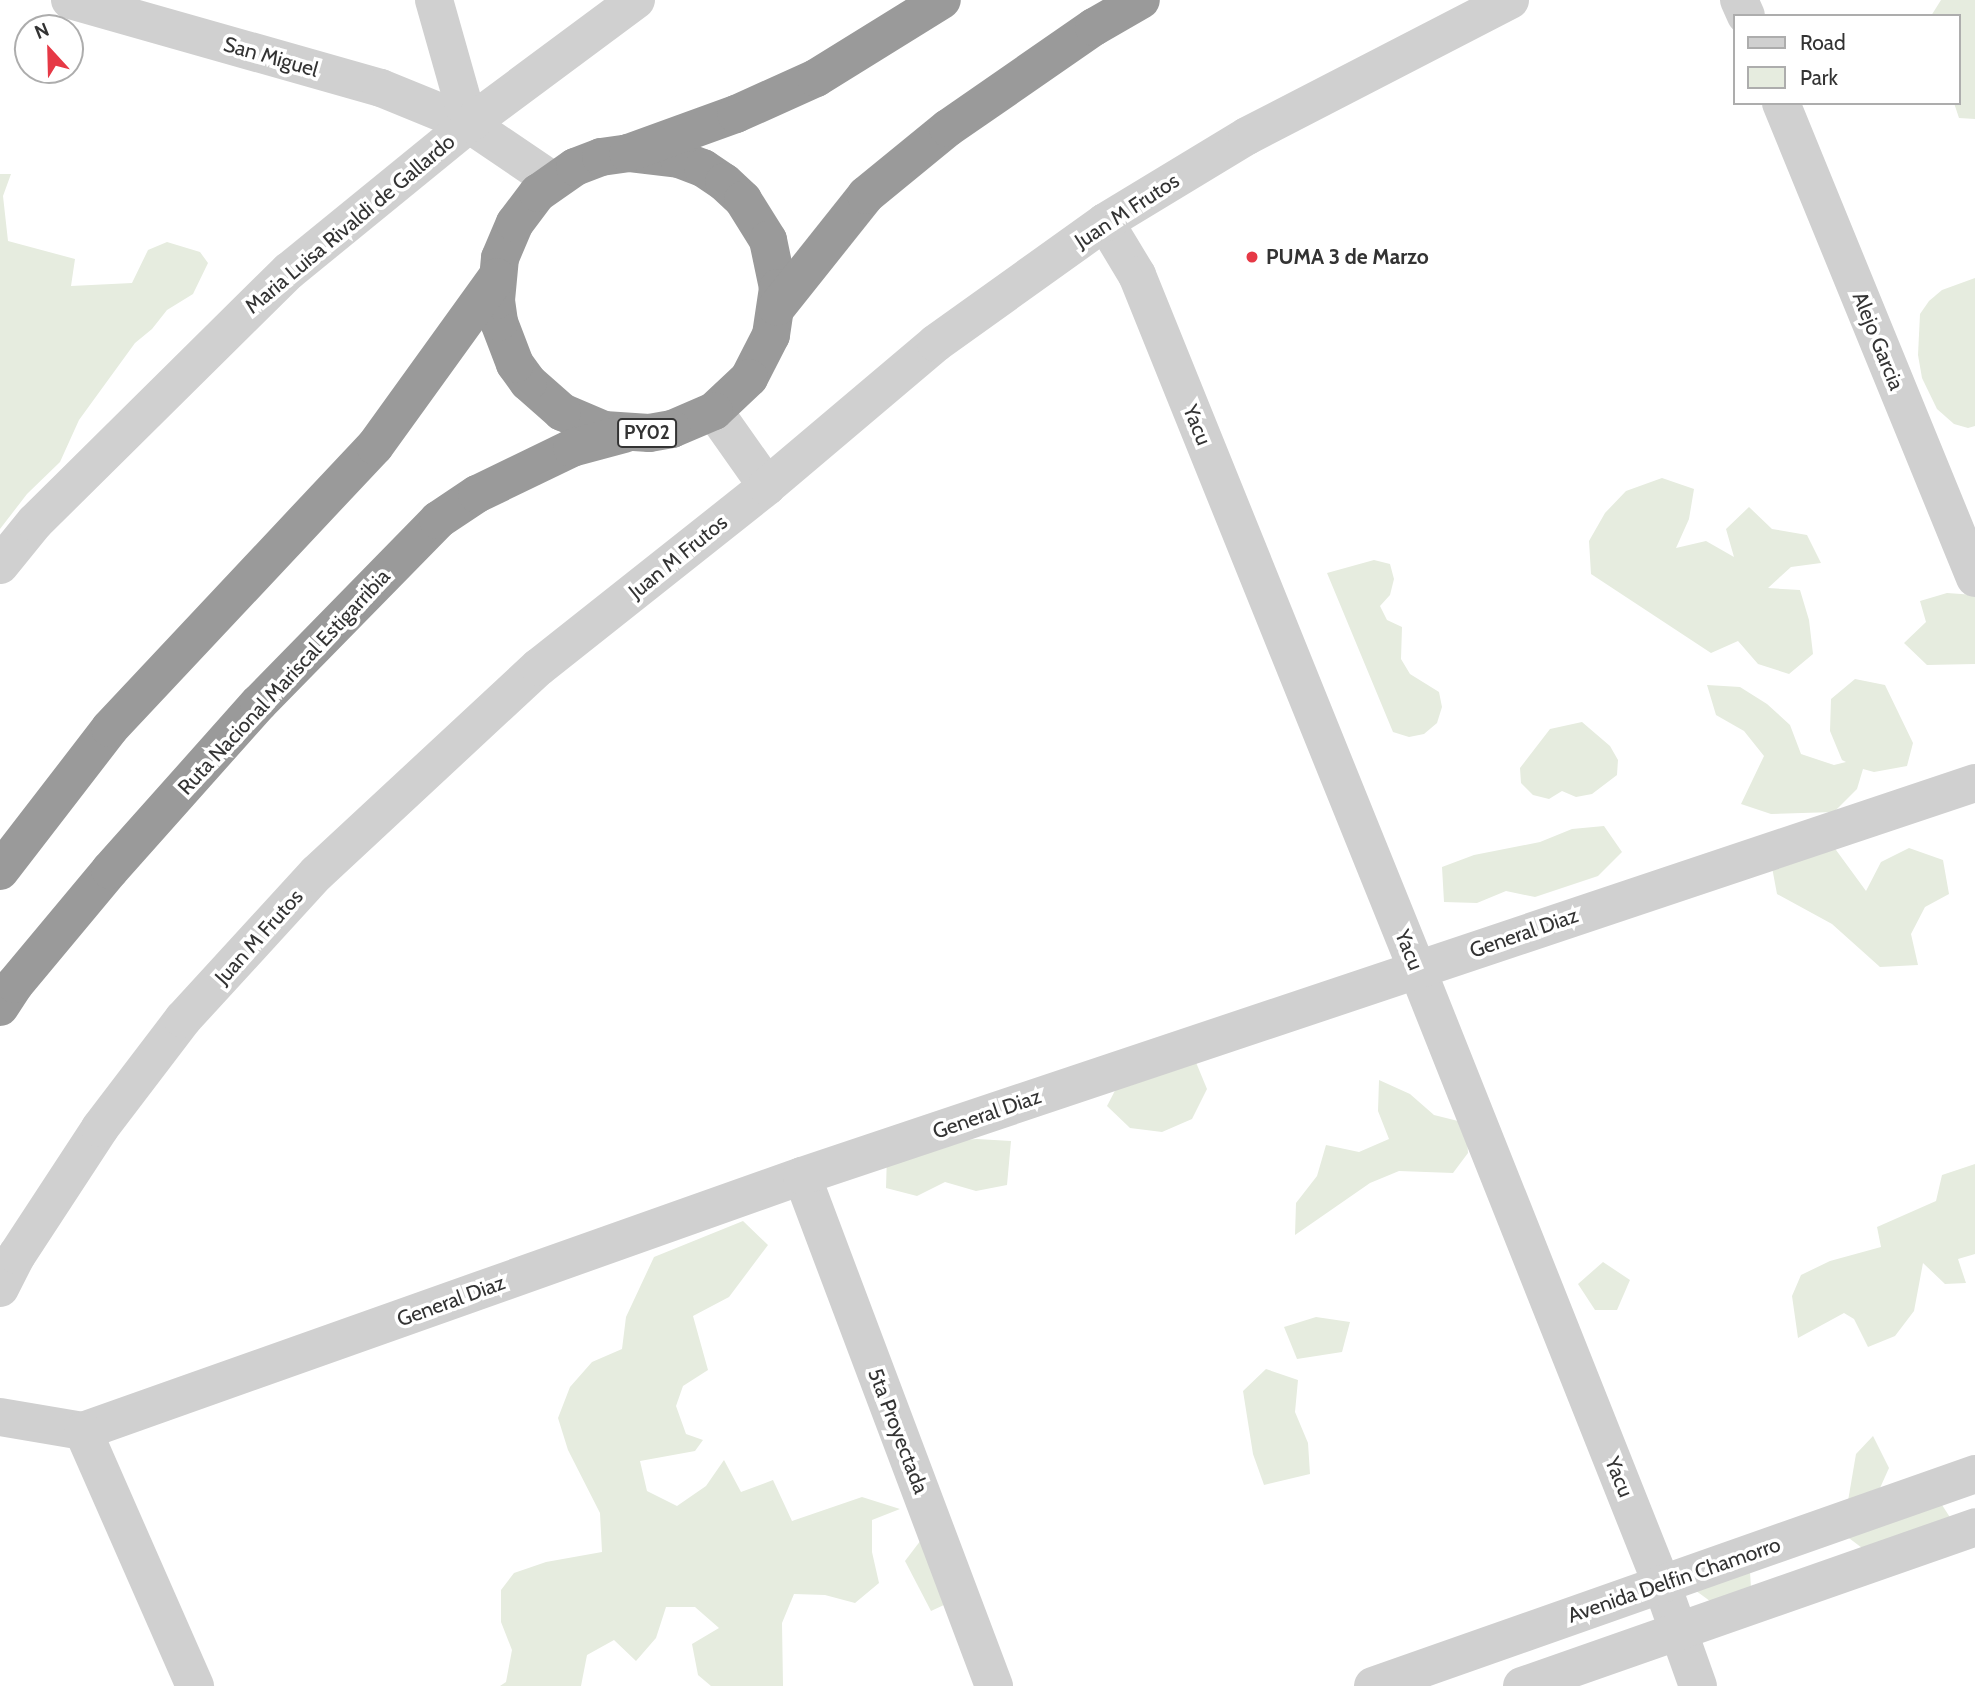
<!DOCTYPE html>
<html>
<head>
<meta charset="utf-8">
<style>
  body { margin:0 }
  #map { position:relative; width:1975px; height:1686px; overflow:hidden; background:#fff; font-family:Cabin,sans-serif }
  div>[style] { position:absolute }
  .green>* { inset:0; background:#e6ecdf }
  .minor>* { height:38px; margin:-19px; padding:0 19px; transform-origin:19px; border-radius:19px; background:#d0d0d0 }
  .highway>* { height:38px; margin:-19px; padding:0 19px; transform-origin:19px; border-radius:19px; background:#9a9a9a }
  .dots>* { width:19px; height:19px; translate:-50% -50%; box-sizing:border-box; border:4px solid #fff; border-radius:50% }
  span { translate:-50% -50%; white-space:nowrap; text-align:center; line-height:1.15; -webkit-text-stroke:7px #fff; paint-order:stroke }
  .shield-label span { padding:2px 5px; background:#fff; border:2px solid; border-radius:5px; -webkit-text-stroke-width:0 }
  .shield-label { font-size:19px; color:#333; font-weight:700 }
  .street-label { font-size:21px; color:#333 }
  .poi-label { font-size:21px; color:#333; font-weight:700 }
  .left { translate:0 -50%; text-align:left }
  .legend { position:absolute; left:1733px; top:14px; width:228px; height:91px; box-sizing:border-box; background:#fff; border:2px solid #adadad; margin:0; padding:9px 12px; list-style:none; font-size:21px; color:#333 }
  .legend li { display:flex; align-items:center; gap:14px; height:35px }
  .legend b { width:35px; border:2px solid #adadad }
  .north { position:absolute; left:14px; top:14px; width:70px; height:70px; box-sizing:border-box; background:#fff; border:2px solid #adadad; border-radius:50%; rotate:338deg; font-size:19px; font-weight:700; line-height:28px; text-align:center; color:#333 }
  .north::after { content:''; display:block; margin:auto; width:24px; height:32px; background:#e63946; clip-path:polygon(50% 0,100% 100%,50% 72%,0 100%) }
</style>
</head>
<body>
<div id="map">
  <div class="green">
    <div style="clip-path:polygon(1941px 0,1975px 0,1975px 119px,1959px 118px,1954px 103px,1959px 103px,1959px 16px,1931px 16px)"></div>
    <div style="clip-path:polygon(0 174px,11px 174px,3px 196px,8px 241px,75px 259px,71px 286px,132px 283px,148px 250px,167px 242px,200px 252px,208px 263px,193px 294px,167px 310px,152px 329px,135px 343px,79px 420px,60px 462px,27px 494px,0 529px)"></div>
    <div style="clip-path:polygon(1975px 278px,1975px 426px,1968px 428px,1954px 424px,1937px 409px,1922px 378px,1918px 355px,1920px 314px,1929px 301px,1942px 290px)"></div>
    <div style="clip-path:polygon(1662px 478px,1694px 489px,1689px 519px,1676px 548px,1706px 541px,1734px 557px,1726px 529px,1749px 507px,1772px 529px,1807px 535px,1821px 563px,1791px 567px,1768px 588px,1800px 590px,1809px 620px,1813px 654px,1789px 674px,1758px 664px,1738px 641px,1711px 653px,1591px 574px,1589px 541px,1605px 513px,1626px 491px)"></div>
    <div style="clip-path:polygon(1374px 560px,1390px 564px,1394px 579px,1390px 595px,1380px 606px,1387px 620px,1402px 627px,1401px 659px,1410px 674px,1439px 692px,1442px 707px,1437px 723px,1424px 734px,1409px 737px,1393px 732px,1327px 573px)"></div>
    <div style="clip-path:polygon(1947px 593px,1975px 595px,1975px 664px,1927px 665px,1904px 643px,1926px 622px,1920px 601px)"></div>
    <div style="clip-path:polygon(1855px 679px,1885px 685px,1913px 743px,1907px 766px,1874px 772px,1863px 769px,1857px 789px,1834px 812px,1771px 814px,1741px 804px,1764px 756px,1744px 731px,1716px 715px,1707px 685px,1740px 687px,1767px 704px,1790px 725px,1801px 754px,1834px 765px,1846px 762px,1842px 760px,1830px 731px,1831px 699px)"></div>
    <div style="clip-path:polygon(1582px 722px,1610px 746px,1618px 760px,1617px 775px,1592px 794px,1576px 797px,1562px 791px,1549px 799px,1533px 795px,1521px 783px,1520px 768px,1550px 729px)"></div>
    <div style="clip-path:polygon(1604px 826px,1622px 852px,1598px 876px,1535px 897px,1506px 891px,1477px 903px,1444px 902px,1442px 867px,1474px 855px,1540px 842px,1572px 829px)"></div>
    <div style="clip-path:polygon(1828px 839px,1866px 891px,1881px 862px,1909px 848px,1943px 860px,1949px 894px,1925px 907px,1911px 934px,1918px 965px,1880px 967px,1832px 924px,1777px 894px,1771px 862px)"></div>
    <div style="clip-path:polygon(1133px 1056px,1195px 1060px,1207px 1089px,1192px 1119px,1162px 1132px,1130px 1128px,1107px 1106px)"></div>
    <div style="clip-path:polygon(1379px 1080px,1410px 1094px,1434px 1115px,1466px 1123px,1468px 1153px,1453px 1173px,1399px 1171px,1370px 1183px,1295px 1235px,1296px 1203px,1317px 1176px,1326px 1145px,1359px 1152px,1389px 1139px,1378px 1111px)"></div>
    <div style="clip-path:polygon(977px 1139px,1011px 1141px,1007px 1185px,976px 1191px,945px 1182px,917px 1196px,886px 1188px,887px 1154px,925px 1143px)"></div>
    <div style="clip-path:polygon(1975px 1164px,1975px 1254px,1958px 1259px,1966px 1283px,1945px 1284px,1923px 1263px,1914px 1311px,1895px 1336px,1868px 1347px,1854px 1319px,1844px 1313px,1798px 1338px,1792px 1296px,1801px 1275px,1830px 1261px,1881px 1247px,1877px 1227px,1936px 1201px,1942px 1175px)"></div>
    <div style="clip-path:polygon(743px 1221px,768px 1245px,729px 1297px,693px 1316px,708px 1370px,683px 1386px,676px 1406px,686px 1434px,703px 1440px,695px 1451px,640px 1461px,647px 1491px,677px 1506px,706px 1486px,724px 1460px,741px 1492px,773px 1480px,792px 1521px,862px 1497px,900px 1509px,872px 1520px,872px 1552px,879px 1583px,855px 1603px,825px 1595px,794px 1594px,782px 1623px,783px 1686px,711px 1686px,698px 1675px,692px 1644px,719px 1628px,695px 1607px,666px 1607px,656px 1638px,636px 1661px,614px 1640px,587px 1655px,581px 1686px,500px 1686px,506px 1682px,512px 1650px,501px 1622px,501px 1590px,514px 1573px,546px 1562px,602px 1552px,600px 1513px,568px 1450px,558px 1418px,570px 1387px,592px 1362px,622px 1349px,626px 1317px,654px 1257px)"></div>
    <div style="clip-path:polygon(1603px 1262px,1630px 1280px,1617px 1310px,1595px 1310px,1578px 1284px)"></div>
    <div style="clip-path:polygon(1316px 1317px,1350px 1322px,1342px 1352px,1297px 1359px,1284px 1327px)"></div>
    <div style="clip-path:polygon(1266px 1369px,1298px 1380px,1295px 1412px,1308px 1443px,1310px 1474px,1264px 1485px,1253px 1454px,1243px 1391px)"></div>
    <div style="clip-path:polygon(1873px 1436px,1889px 1468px,1880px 1488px,1848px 1501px,1856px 1454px)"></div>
    <div style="clip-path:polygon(1933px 1491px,1953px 1522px,1866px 1551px,1841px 1532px)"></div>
    <div style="clip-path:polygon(924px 1536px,959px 1598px,931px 1611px,905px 1561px)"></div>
    <div style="clip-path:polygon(1750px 1572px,1751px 1588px,1714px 1604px,1688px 1585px)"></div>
  </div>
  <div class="minor">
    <div style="left:70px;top:0;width:323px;rotate:15.8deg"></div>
    <div style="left:381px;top:88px;width:95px;rotate:22.2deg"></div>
    <div style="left:469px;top:124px;width:102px;rotate:34.2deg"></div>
    <div style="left:434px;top:0;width:129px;rotate:74.2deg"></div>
    <div style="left:1739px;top:0;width:17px;rotate:66deg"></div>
    <div style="left:1781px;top:103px;width:513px;rotate:67.78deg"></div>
    <div style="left:1105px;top:222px;width:62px;rotate:58.9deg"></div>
    <div style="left:1137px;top:275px;width:748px;rotate:68.03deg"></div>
    <div style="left:1417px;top:969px;width:663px;rotate:68.31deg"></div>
    <div style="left:1662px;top:1585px;width:107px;rotate:70.4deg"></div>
    <div style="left:714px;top:411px;width:92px;rotate:54.8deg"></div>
    <div style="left:0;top:565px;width:55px;rotate:-50.9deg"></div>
    <div style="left:35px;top:522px;width:357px;rotate:-44.7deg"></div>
    <div style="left:289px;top:271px;width:232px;rotate:-39.2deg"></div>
    <div style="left:469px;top:124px;width:208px;rotate:-36.6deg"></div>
    <div style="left:802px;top:1176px;width:545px;rotate:69.37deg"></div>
    <div style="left:0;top:1288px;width:37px;rotate:-63deg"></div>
    <div style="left:17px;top:1255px;width:152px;rotate:-56.8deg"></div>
    <div style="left:100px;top:1128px;width:137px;rotate:-52.7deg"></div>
    <div style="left:183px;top:1019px;width:198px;rotate:-47.5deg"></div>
    <div style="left:317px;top:873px;width:303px;rotate:-42.9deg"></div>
    <div style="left:539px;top:667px;width:291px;rotate:-38.4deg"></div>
    <div style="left:767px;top:486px;width:221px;rotate:-40.2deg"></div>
    <div style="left:936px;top:343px;width:208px;rotate:-35.6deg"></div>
    <div style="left:1105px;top:222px;width:166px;rotate:-31.2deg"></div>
    <div style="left:1247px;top:136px;width:296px;rotate:-27.3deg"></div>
    <div style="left:0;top:1417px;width:84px;rotate:9.6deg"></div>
    <div style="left:83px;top:1431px;width:763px;rotate:-19.53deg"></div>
    <div style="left:802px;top:1176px;width:1237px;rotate:-18.52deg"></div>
    <div style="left:83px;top:1431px;width:279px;rotate:66.3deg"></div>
    <div style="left:1373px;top:1686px;width:638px;rotate:-19.4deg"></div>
    <div style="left:1522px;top:1686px;width:480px;rotate:-19.3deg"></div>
  </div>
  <div class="highway">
    <div style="left:628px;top:153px;width:51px;rotate:6.7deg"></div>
    <div style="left:679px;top:159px;width:26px;rotate:21deg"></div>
    <div style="left:703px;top:168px;width:25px;rotate:34deg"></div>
    <div style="left:724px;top:182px;width:26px;rotate:43deg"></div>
    <div style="left:743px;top:200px;width:47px;rotate:58deg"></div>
    <div style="left:768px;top:240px;width:49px;rotate:78.2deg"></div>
    <div style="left:778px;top:288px;width:48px;rotate:98.5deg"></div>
    <div style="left:771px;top:335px;width:48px;rotate:117.1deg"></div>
    <div style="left:749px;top:378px;width:48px;rotate:136.7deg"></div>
    <div style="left:714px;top:411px;width:46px;rotate:156.8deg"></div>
    <div style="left:672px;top:429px;width:23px;rotate:170deg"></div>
    <div style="left:649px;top:433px;width:45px;rotate:-176.2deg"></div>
    <div style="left:604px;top:430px;width:46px;rotate:-156.8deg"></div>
    <div style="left:562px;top:412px;width:45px;rotate:-138.6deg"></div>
    <div style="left:528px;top:382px;width:22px;rotate:-126deg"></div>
    <div style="left:515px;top:364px;width:45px;rotate:-110.9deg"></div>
    <div style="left:499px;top:322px;width:22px;rotate:-98deg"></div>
    <div style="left:496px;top:300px;width:42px;rotate:-84.6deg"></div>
    <div style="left:500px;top:258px;width:38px;rotate:-67deg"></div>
    <div style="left:515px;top:223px;width:38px;rotate:-53deg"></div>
    <div style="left:538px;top:193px;width:45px;rotate:-35.1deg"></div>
    <div style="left:575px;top:167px;width:28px;rotate:-21deg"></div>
    <div style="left:601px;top:157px;width:27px;rotate:-8deg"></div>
    <div style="left:628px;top:153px;width:115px;rotate:-19.9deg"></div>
    <div style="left:736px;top:114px;width:88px;rotate:-24.2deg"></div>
    <div style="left:816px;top:78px;width:148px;rotate:-31.8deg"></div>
    <div style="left:777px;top:307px;width:143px;rotate:-51.5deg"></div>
    <div style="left:866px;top:195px;width:106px;rotate:-39.3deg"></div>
    <div style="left:948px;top:128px;width:178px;rotate:-34.7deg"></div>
    <div style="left:1094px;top:27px;width:54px;rotate:-29.9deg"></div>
    <div style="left:0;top:871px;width:180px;rotate:-52.4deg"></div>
    <div style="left:110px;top:728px;width:387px;rotate:-46.8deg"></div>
    <div style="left:375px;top:446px;width:208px;rotate:-54.2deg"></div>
    <div style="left:0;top:1007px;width:27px;rotate:-57deg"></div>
    <div style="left:15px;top:984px;width:148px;rotate:-50.2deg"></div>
    <div style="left:110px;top:870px;width:224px;rotate:-48.3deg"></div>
    <div style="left:259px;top:703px;width:256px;rotate:-45.6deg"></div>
    <div style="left:438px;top:520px;width:47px;rotate:-33.7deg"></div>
    <div style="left:477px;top:494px;width:106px;rotate:-25.8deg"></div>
    <div style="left:572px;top:448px;width:54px;rotate:-15.1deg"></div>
  </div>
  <div class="dots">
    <div style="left:1252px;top:257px;background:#e63946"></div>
  </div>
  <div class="shield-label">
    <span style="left:647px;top:433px">PY02</span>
  </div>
  <div class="street-label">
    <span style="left:271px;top:57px;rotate:16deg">San Miguel</span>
    <span style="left:1127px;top:211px;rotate:-33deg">Juan M Frutos</span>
    <span style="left:350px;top:224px;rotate:-40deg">Maria Luisa Rivaldi de Gallardo</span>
    <span style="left:1878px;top:341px;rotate:68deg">Alejo Garcia</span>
    <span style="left:1197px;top:425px;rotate:68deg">Yacu</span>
    <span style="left:678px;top:557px;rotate:-39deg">Juan M Frutos</span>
    <span style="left:284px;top:682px;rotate:-47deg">Ruta Nacional Mariscal Estigarribia</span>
    <span style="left:1524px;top:933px;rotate:-19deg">General Diaz</span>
    <span style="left:259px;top:937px;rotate:-48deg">Juan M Frutos</span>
    <span style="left:1409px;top:950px;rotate:68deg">Yacu</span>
    <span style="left:987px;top:1114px;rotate:-19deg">General Diaz</span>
    <span style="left:451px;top:1301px;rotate:-20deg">General Diaz</span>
    <span style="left:898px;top:1431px;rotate:69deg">5ta Proyectada</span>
    <span style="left:1619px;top:1477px;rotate:68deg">Yacu</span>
    <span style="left:1674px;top:1580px;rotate:-19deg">Avenida Delfin Chamorro</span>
  </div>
  <div class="poi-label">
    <span class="left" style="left:1266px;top:257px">PUMA 3 de Marzo</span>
  </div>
  <ul class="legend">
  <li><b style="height:9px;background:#d0d0d0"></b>Road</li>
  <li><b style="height:19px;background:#e6ecdf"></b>Park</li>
  </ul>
  <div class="north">N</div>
</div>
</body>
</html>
